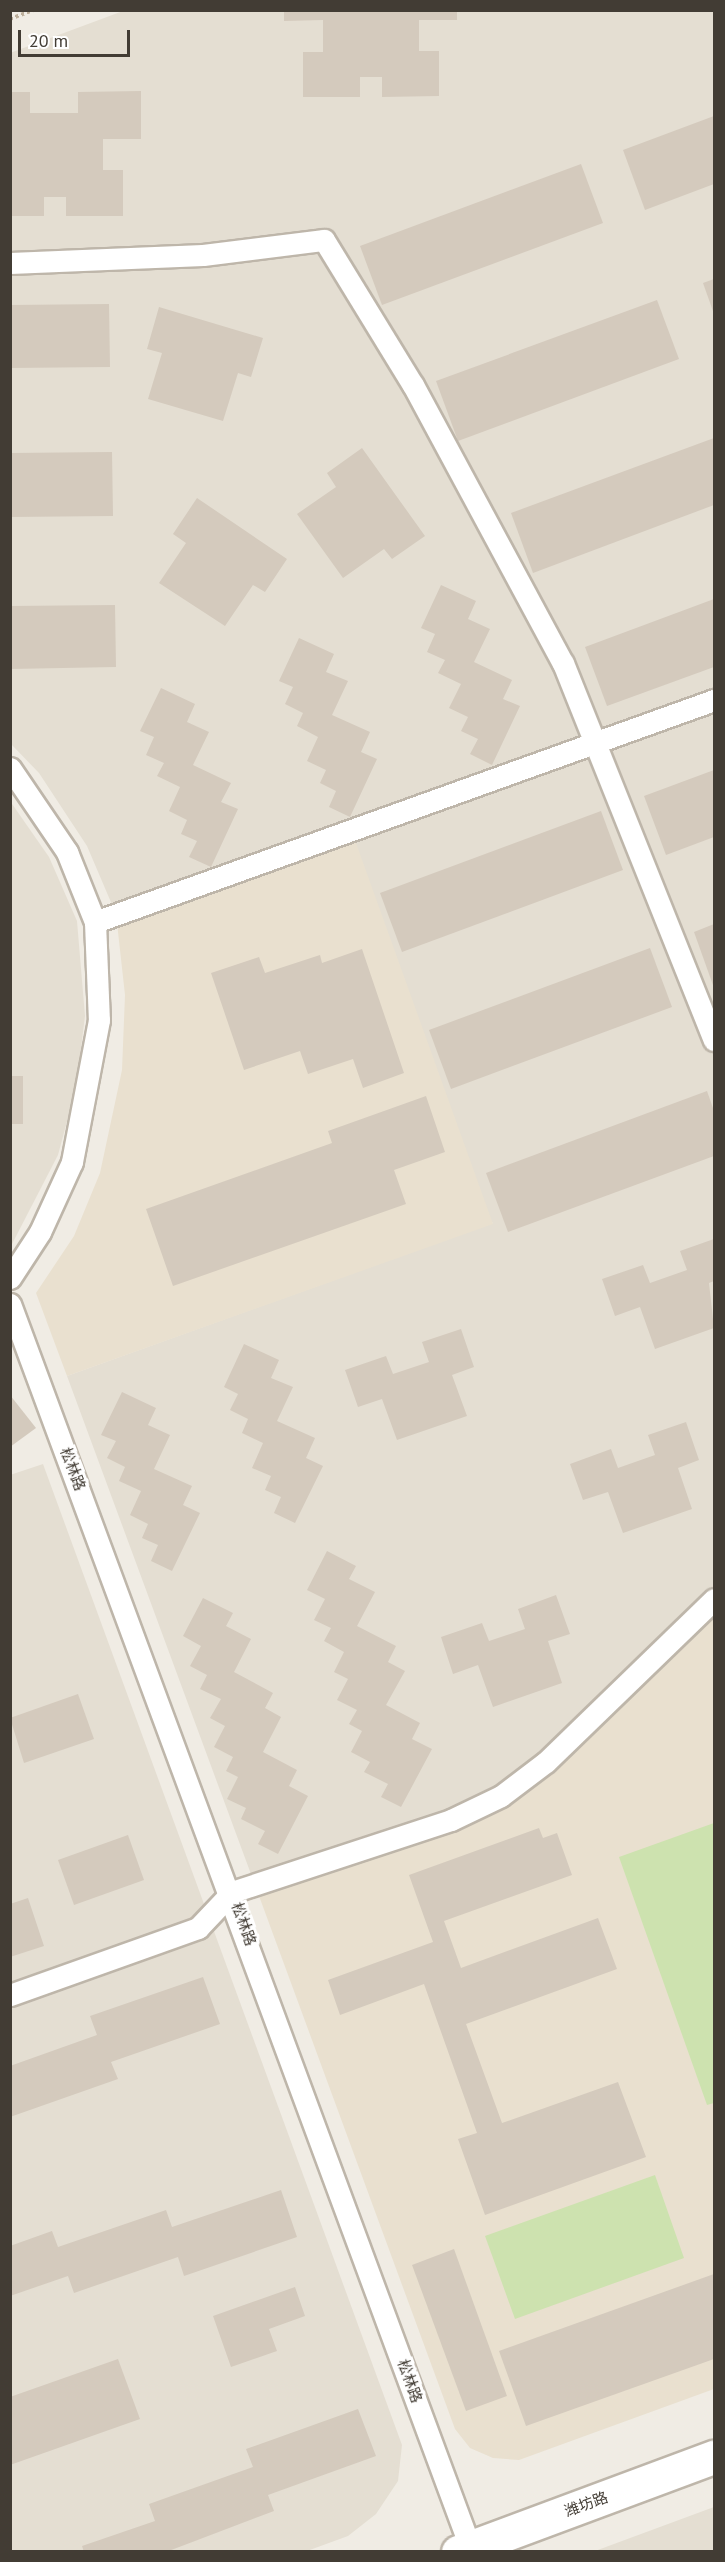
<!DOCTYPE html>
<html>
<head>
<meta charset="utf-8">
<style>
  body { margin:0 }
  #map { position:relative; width:725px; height:2562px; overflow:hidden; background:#f0ece4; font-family:"PT Sans","Noto Sans SC",sans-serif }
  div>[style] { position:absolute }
  .residential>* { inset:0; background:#e4ded2 }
  .education>* { inset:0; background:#e9e0cf }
  .green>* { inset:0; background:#cde2af }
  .building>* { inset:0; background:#d4cabd }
  .path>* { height:4px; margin-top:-2px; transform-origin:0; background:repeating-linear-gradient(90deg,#bcae9a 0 3px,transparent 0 6px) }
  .roads { filter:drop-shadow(2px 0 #beb6aa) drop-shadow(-2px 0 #beb6aa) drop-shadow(0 2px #beb6aa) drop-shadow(0 -2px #beb6aa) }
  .service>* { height:21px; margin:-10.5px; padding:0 10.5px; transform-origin:10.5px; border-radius:10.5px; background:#fff }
  .tertiary>* { height:33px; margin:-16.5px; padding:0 16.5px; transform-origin:16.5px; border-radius:16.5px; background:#fff }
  span { translate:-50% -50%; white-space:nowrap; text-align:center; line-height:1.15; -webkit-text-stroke:6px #fff; paint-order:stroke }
  .street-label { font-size:15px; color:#423c34 }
  .frame { position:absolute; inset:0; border:12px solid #423c34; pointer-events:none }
  .scale { position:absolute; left:18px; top:30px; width:112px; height:27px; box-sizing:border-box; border:3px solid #423c34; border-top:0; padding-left:8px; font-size:18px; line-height:21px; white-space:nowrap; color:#423c34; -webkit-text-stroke:4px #fff; paint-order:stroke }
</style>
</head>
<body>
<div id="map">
  <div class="residential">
    <div style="clip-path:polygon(123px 11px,714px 11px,714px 1599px,501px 1796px,255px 1885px,67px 1376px,493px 1223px,116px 914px,87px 846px,39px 773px,11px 744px,10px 53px)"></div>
    <div style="clip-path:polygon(10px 801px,49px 857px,77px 921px,85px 1016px,76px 1088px,58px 1155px,11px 1246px)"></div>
    <div style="clip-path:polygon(43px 1464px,402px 2445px,398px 2481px,376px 2514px,348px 2536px,307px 2551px,11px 2551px,10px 1475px)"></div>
    <div style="clip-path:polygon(714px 2507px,714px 2551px,595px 2551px)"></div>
  </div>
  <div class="education">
    <div style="clip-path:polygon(352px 832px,493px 1224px,67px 1376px,36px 1293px,74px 1236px,100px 1173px,122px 1070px,125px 995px,116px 914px)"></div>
    <div style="clip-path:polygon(714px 1599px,714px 2389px,519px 2460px,493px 2458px,470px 2448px,455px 2429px,255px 1885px,501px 1796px)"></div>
  </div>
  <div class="green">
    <div style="clip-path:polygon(714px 1823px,714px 2103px,707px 2105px,619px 1857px)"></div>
    <div style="clip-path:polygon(655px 2175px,684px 2258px,515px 2319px,485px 2236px)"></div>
  </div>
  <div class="building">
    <div style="clip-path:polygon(284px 10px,457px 10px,457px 20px,419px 20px,419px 51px,439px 51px,439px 96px,382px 97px,382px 77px,360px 77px,360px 97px,303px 97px,303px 52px,323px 52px,323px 20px,284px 21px)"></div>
    <div style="clip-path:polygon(141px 91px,141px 139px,103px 139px,103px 170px,123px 170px,123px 216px,66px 216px,66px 197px,44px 197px,44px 216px,10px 216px,10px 92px,30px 92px,30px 113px,78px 113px,78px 92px)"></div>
    <div style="clip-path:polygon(714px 116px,714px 184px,645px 210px,623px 150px)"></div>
    <div style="clip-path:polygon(581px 164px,603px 223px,382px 305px,360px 246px)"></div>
    <div style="clip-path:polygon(714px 279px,714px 314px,703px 283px)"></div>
    <div style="clip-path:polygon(657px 300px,679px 359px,458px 441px,436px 381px)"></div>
    <div style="clip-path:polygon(109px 304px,110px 367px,10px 368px,10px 305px)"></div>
    <div style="clip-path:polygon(159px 307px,263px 338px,251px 377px,238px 373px,223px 421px,148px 399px,162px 353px,147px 349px)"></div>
    <div style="clip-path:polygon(714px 438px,714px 505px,533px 573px,511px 513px)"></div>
    <div style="clip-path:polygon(362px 448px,425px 536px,392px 559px,384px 549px,343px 578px,297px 514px,336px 487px,327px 473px)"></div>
    <div style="clip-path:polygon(112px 452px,113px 516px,10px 517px,10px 453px)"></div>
    <div style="clip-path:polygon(197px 498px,287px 559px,265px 592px,253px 585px,225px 626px,159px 583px,186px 543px,173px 534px)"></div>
    <div style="clip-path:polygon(441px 585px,476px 601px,468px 619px,490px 629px,474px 662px,512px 680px,503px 699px,520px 706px,492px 765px,470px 754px,478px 739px,461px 731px,468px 717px,449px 708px,461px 684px,438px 673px,445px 660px,427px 652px,435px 634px,421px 628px)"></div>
    <div style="clip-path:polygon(714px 599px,714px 667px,607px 706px,585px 647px)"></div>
    <div style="clip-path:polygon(115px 605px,116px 667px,10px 669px,10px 606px)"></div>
    <div style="clip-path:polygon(299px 638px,334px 654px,326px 672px,348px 681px,332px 715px,370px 732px,361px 752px,377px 759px,350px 817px,329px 807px,336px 791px,320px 783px,326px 770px,307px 761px,318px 737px,297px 726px,303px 713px,285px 704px,293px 687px,279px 681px)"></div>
    <div style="clip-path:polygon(161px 688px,195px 704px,187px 722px,209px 732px,193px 765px,231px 783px,221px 802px,238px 809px,211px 867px,189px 857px,197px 841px,181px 834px,187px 820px,169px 811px,180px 787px,157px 776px,164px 763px,146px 755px,154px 737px,140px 731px)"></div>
    <div style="clip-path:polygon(714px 770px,714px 837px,666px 855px,644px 796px)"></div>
    <div style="clip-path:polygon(601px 811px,623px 870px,402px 952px,380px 893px)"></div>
    <div style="clip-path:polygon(714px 924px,714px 988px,694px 932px)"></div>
    <div style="clip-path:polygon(650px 948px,672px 1007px,451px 1089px,429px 1030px)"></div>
    <div style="clip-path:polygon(362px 949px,404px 1073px,363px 1088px,353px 1059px,308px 1074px,300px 1051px,244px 1070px,211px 973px,259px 957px,265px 973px,320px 955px,322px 963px)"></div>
    <div style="clip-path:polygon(10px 1076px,23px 1076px,23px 1124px,10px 1124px)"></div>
    <div style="clip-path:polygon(707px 1091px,714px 1111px,714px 1156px,508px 1232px,486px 1173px)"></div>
    <div style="clip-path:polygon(426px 1096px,445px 1152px,394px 1170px,406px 1204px,173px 1286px,146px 1209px,332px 1143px,328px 1131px)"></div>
    <div style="clip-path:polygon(714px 1239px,714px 1281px,709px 1283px,714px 1328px,655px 1349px,640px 1307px,615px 1316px,602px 1279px,643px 1265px,650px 1283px,687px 1270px,680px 1251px)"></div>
    <div style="clip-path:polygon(461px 1329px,474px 1367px,452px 1375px,467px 1416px,397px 1440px,382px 1399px,358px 1407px,345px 1370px,386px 1356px,393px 1374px,429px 1362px,422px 1342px)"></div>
    <div style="clip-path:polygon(244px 1344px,279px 1360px,271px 1378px,293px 1387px,277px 1421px,315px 1438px,306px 1458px,323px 1466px,295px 1523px,274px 1513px,281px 1497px,265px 1490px,271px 1476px,252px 1468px,263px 1443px,242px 1433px,248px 1419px,230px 1410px,238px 1394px,224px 1387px)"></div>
    <div style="clip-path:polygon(122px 1392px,156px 1408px,148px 1425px,170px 1435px,154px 1469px,192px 1486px,183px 1505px,200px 1513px,172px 1571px,151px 1561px,158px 1545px,142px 1538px,148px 1524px,130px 1515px,141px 1491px,119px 1481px,125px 1467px,107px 1458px,116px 1441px,101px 1435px)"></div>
    <div style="clip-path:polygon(10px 1395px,36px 1428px,10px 1447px)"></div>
    <div style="clip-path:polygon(686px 1422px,699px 1460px,678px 1468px,692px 1509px,623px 1533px,608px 1492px,583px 1500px,570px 1464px,611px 1449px,618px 1468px,655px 1455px,648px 1435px)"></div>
    <div style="clip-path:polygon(327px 1551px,356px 1566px,349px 1579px,375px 1592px,357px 1626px,396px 1646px,388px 1662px,405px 1671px,386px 1705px,420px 1723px,412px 1739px,432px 1749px,401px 1807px,381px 1797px,388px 1784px,364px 1772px,370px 1762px,351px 1752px,362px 1731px,349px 1724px,357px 1710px,337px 1700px,348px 1679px,334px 1672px,344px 1652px,324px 1641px,331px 1628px,314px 1620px,325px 1599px,307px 1590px)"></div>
    <div style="clip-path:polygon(556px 1595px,570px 1634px,548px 1641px,562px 1683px,493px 1707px,478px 1665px,453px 1674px,441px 1637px,482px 1623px,489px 1641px,525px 1629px,518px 1609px)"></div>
    <div style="clip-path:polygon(203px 1598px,233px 1613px,226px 1626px,251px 1639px,234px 1672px,273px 1693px,265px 1708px,281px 1717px,263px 1752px,297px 1770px,289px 1786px,308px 1796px,278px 1854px,258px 1844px,265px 1831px,241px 1819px,246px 1808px,227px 1799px,238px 1777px,226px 1771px,233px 1757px,214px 1747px,225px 1726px,210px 1718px,221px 1699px,200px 1689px,207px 1675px,190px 1666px,201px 1646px,183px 1636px)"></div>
    <div style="clip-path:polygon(78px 1694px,94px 1739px,24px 1763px,10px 1718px)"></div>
    <div style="clip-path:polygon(539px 1828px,543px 1838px,557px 1833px,572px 1875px,444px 1921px,461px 1968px,598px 1918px,617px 1969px,466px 2024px,502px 2123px,618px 2082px,646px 2157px,485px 2215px,458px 2139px,477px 2133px,424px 1984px,340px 2015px,328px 1980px,433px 1942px,409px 1875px)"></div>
    <div style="clip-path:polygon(128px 1835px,144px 1880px,74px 1905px,58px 1860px)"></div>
    <div style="clip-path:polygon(28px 1898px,44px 1946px,10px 1957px,10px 1904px)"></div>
    <div style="clip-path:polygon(203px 1977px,220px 2024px,111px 2062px,118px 2079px,10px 2117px,10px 2066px,97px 2035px,90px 2016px)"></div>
    <div style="clip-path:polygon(281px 2190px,297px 2237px,184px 2276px,178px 2257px,74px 2293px,68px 2276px,10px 2296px,10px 2246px,52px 2231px,58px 2247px,166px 2210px,172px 2227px)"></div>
    <div style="clip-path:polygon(454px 2249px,507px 2396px,466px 2411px,412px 2265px)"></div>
    <div style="clip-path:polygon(714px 2274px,714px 2359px,526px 2426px,499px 2351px)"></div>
    <div style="clip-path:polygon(295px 2287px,305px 2316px,269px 2329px,277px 2351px,231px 2367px,213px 2316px)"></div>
    <div style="clip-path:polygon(118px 2359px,140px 2419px,10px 2465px,10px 2397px)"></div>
    <div style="clip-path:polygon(358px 2409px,376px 2456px,268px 2495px,274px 2511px,166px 2552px,84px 2552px,82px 2546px,155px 2521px,149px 2504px,253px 2467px,246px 2449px)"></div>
  </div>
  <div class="path">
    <div style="left:10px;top:19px;width:26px;rotate:-21deg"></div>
  </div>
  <div class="roads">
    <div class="service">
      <div style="left:10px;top:263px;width:193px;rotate:-2.4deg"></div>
      <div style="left:203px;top:255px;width:122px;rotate:-7.1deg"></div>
      <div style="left:324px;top:240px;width:170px;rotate:58.5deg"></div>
      <div style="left:413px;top:385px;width:316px;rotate:61.7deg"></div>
      <div style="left:563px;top:663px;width:406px;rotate:68.2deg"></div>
      <div style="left:10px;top:768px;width:102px;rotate:55.8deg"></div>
      <div style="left:67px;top:852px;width:75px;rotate:68.2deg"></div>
      <div style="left:95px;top:922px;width:98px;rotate:87.7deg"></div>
      <div style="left:99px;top:1020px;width:145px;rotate:100.8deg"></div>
      <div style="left:72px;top:1162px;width:77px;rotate:114.6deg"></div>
      <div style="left:40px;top:1232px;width:55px;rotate:123.1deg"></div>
      <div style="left:95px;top:922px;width:658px;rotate:-19.73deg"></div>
      <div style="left:10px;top:1304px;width:1325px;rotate:69.69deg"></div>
      <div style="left:10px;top:1995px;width:200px;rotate:-19.6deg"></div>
      <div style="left:198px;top:1928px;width:50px;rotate:-46.6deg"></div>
      <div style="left:232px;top:1892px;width:231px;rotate:-18.2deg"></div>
      <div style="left:451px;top:1820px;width:55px;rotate:-25.6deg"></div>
      <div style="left:501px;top:1796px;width:56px;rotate:-37.1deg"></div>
      <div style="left:546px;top:1762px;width:234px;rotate:-44.1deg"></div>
    </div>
    <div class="tertiary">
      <div style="left:458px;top:2552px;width:273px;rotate:-20.4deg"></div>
    </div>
  </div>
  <div class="street-label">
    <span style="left:73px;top:1469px;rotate:69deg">松林路</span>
    <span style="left:244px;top:1924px;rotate:70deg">松林路</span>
    <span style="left:410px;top:2381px;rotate:70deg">松林路</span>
    <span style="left:586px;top:2504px;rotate:-20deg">潍坊路</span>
  </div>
  <div class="frame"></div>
  <div class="scale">20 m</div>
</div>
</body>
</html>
